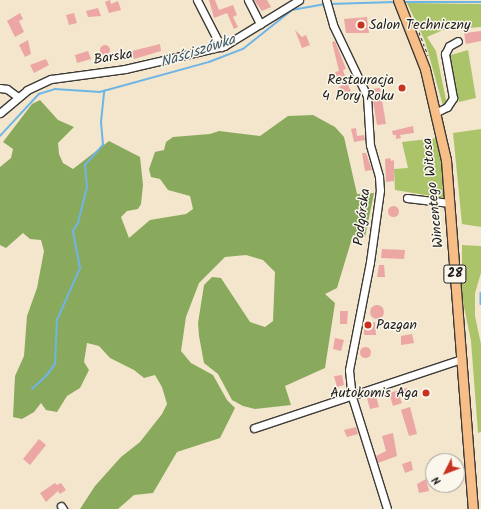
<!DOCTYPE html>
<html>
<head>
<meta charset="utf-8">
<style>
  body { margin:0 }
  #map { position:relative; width:481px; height:509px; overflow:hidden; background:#f3e6cc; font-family:Kalam,sans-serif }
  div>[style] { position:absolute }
  .green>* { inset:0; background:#acc469 }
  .forest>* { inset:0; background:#89aa5d }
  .stream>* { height:1.5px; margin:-0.75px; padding:0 0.75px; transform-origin:0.75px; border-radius:0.75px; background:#6eb5e5 }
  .building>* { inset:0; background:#eca6a4 }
  .round { border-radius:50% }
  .path>* { height:1px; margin-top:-0.5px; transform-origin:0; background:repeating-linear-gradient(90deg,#3c3a36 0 3px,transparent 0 6px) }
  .roads { filter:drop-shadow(1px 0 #3c3a36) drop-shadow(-1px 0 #3c3a36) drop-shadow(0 1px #3c3a36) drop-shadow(0 -1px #3c3a36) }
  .minor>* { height:7px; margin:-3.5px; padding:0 3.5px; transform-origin:3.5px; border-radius:3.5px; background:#fff }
  .major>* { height:9px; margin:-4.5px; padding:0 4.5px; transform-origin:4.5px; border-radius:4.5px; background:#f7be88 }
  .dots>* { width:11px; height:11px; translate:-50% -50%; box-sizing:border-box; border:2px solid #fbf7ec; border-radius:50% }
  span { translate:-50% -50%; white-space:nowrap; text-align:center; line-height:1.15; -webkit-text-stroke:3px #fbf7ec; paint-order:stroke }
  .shield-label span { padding:1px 3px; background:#fbf7ec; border:1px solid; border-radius:3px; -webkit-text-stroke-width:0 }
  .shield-label { font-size:13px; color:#1c1c1c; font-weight:700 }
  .poi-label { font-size:14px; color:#1c1c1c }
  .left { translate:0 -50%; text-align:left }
  .right { translate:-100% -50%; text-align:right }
  .street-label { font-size:14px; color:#1c1c1c }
  .water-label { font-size:15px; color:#3d596c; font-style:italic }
  .north { position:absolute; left:425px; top:453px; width:40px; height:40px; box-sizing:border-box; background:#fbf7ec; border:1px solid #a29f99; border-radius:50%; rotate:228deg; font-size:11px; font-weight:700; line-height:16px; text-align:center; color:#1c1c1c }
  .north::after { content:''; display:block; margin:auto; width:14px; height:18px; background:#c8321e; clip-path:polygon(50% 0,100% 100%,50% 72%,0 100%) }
</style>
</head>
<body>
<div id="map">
  <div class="green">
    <div style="clip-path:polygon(407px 3px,481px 4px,481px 27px,443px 30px,427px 37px,436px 51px,447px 105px,443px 106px,425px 41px)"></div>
    <div style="clip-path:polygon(468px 50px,476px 98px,459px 102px,449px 59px,451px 55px)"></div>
    <div style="clip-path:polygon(481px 129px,481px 227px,462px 224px,453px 133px)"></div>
    <div style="clip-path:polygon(437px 138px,443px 163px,444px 198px,395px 190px,394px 169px,408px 168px,402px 142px)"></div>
    <div style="clip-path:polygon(462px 245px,481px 246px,481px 273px,475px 293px,475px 316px,481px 344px,481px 432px,478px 433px,471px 341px,462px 297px)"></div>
  </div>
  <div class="forest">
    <div style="clip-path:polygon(40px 100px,58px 120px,74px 127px,58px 143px,59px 154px,63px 163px,73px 169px,109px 141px,140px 157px,143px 185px,141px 204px,138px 209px,127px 211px,121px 217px,129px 238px,150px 220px,186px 214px,193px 209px,190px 196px,168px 190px,160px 179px,151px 177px,149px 169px,155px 152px,164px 150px,166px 142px,173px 137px,210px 134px,219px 131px,260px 136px,288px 116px,313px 115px,335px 127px,344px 137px,357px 194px,374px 193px,365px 237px,353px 235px,337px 288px,325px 294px,335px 303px,325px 368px,285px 386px,291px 405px,255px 409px,243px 406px,232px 400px,218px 374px,204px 363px,199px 336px,198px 323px,204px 285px,212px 277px,221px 278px,250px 322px,265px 327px,273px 321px,275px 272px,263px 260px,246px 255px,225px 257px,199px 283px,186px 317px,181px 351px,191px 363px,213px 375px,227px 400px,235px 408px,220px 438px,177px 452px,153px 493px,134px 495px,118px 509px,80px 509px,95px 486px,121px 457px,140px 442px,162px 414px,167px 404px,162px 387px,155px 375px,144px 378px,134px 370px,110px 358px,99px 346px,87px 343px,84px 362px,89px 370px,80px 388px,67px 396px,57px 412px,46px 410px,41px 403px,34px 412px,22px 419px,13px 417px,15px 376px,24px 356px,27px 316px,37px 288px,44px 251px,41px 240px,30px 239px,23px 233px,6px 248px,0 245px,0 167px,11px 158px,13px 149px,3px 142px,32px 104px)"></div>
  </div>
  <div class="stream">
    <div style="left:403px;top:2px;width:78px"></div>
    <div style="left:329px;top:4px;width:66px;rotate:-1.7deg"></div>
    <div style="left:0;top:136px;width:57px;rotate:-47.1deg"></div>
    <div style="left:39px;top:94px;width:17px;rotate:-17deg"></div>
    <div style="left:55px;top:89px;width:45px;rotate:3.8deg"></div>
    <div style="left:100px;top:92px;width:113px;rotate:-15.4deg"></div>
    <div style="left:209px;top:62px;width:36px;rotate:-21deg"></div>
    <div style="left:243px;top:49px;width:63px;rotate:-38.5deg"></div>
    <div style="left:292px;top:10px;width:35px;rotate:-10deg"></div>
    <div style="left:481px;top:293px;width:11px;rotate:90deg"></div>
    <div style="left:32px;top:389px;width:21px;rotate:-43deg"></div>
    <div style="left:47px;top:375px;width:14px;rotate:-54deg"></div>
    <div style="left:55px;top:364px;width:44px;rotate:-87.4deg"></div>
    <div style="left:57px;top:320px;width:57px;rotate:-66.1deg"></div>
    <div style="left:80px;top:268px;width:38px;rotate:-101deg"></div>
    <div style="left:73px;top:231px;width:9px;rotate:-58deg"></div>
    <div style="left:78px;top:223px;width:36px;rotate:-76deg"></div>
    <div style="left:87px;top:188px;width:23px;rotate:-95deg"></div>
    <div style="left:85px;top:165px;width:27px;rotate:-48deg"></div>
    <div style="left:103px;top:145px;width:23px;rotate:-95deg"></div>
    <div style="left:101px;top:122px;width:31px;rotate:-84deg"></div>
  </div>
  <div class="building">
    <div style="clip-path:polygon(110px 0,111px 4px,118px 1px,121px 10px,109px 13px,105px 2px)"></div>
    <div style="clip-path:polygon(209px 0,215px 0,219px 10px,233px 5px,237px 15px,233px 17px,238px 27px,234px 29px,227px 13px,214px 18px)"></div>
    <div style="clip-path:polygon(254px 0,267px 0,271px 7px,262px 11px)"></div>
    <div style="clip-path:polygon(98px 8px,101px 16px,88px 17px,86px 11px)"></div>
    <div style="clip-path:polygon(20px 13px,23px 19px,19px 21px,24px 32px,15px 37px,7px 21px)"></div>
    <div style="clip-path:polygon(74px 13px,77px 23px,69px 25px,66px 15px)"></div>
    <div style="clip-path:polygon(367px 17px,369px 33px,346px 33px,344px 19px)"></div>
    <div style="clip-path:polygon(295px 30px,302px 37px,306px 35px,310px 45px,302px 48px)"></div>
    <div style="clip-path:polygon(481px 31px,481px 41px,466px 44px,464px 33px)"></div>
    <div style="clip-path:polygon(28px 40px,31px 54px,25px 57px,19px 45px)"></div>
    <div style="clip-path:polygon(335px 41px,346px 69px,343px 70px,345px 76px,337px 78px,335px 72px,339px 71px,332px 42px)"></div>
    <div style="clip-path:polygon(160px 44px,161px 51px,134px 59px,132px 51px)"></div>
    <div class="round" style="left:100px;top:45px;width:10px;height:10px"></div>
    <div style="clip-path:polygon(88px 51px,91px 59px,77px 63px,75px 55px)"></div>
    <div style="clip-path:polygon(46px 59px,49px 65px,34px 73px,30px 65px)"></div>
    <div style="clip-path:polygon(347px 83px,351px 91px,343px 95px,339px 87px)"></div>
    <div style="clip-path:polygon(380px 88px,386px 124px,377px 125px,371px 89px)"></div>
    <div style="clip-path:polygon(413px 126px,414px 133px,400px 135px,401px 138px,396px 139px,396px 135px,393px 135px,392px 131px)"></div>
    <div style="clip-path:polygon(356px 128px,357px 136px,364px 135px,365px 140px,354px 142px,351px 129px)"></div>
    <div style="clip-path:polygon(362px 153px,366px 153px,372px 170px,365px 171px)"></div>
    <div style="clip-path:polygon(390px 158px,391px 161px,394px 160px,394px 181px,386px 182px,385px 159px)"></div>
    <div class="round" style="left:387.5px;top:205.5px;width:11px;height:11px"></div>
    <div style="clip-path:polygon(382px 249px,405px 250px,404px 259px,381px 258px)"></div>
    <div style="clip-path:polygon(379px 265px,384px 265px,385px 277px,377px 277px)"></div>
    <div class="round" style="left:370px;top:305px;width:14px;height:14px"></div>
    <div style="clip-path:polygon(340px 311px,348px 311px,347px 324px,340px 324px)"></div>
    <div style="clip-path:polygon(375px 322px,376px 335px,364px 335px,364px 323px)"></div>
    <div style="clip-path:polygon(412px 334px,414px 343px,401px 345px,401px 336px)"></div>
    <div style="clip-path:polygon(335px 338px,344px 340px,341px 351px,333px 349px)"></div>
    <div class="round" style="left:359.5px;top:346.5px;width:11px;height:11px"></div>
    <div style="clip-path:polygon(342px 375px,344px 385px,337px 387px,334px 376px)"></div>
    <div style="clip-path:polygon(407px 388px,409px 392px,399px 395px,402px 403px,393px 406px,389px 393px)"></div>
    <div style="clip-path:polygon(376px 396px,379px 407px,370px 409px,367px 398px)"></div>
    <div style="clip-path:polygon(410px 407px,417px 434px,409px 436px,401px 410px)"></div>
    <div style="clip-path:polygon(356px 427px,358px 434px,347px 437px,344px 430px)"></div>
    <div style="clip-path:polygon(393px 433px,397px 456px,378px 463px,376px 456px,386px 451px,382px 436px)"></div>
    <div style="clip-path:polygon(39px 439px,46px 445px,30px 465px,23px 459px)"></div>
    <div style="clip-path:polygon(411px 461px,413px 470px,405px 473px,402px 464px)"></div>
    <div style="clip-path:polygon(426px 479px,429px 491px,419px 493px,417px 484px)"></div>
    <div style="clip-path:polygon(55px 483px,57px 485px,61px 483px,66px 490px,60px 494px,58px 491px,46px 502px,40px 493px)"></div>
  </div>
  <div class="path">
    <div style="left:419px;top:32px;width:25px;rotate:69deg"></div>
  </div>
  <div class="roads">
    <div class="minor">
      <div style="left:197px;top:0;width:53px;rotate:62.9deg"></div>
      <div style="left:248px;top:0;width:27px;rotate:63deg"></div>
      <div style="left:326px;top:0;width:26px;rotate:74deg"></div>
      <div style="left:333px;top:25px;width:79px;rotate:64.4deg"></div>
      <div style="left:367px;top:96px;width:49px;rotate:86.5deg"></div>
      <div style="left:370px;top:145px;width:33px;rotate:74deg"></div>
      <div style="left:379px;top:177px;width:13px;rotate:86deg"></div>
      <div style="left:380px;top:190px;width:73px;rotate:97.9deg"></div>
      <div style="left:370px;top:262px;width:110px;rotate:101deg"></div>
      <div style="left:349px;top:370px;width:27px;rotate:84deg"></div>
      <div style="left:352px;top:397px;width:117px;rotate:72.6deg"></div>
      <div style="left:0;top:88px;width:7px;rotate:8deg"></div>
      <div style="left:7px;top:89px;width:14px;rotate:36deg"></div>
      <div style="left:437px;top:112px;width:11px;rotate:-27deg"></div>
      <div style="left:447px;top:107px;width:11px;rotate:-56deg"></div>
      <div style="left:453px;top:98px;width:45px;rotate:-100.3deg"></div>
      <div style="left:445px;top:54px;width:9px;rotate:-63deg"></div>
      <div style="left:449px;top:46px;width:10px;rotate:-29deg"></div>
      <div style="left:0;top:113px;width:35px;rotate:-40deg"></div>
      <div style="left:27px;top:90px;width:26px;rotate:-25deg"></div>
      <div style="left:51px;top:79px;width:75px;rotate:-7.7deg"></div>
      <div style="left:125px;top:69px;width:102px;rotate:-13.1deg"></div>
      <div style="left:224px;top:46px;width:88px;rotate:-31.5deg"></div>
      <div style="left:407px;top:198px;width:43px;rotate:6.6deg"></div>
      <div style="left:254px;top:428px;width:219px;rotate:-18.4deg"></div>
      <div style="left:61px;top:506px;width:4px;rotate:56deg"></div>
    </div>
    <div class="major">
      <div style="left:398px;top:0;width:74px;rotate:68.6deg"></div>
      <div style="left:425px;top:69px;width:93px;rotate:77deg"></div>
      <div style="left:446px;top:160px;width:350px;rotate:85.6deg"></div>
    </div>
  </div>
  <div class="dots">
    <div style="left:361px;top:25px;background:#c8321e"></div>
    <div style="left:402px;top:88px;background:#c8321e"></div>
    <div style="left:368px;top:325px;background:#c8321e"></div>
    <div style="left:426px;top:393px;background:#c8321e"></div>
  </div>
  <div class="shield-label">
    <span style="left:455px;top:274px">28</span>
  </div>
  <div class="poi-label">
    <span class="left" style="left:369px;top:25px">Salon Techniczny</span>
    <span class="right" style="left:394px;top:88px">Restauracja<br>4 Pory Roku</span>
    <span class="left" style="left:376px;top:325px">Pazgan</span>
    <span class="right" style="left:418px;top:393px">Autokomis Aga</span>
  </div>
  <div class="street-label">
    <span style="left:113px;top:57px;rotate:-9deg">Barska</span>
    <span style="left:433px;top:193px;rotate:-96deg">Wincentego Witosa</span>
    <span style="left:362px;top:217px;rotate:-83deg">Podgórska</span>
  </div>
  <div class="water-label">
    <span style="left:198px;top:52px;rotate:-18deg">Naściszówka</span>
  </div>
  <div class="north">N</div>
</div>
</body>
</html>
